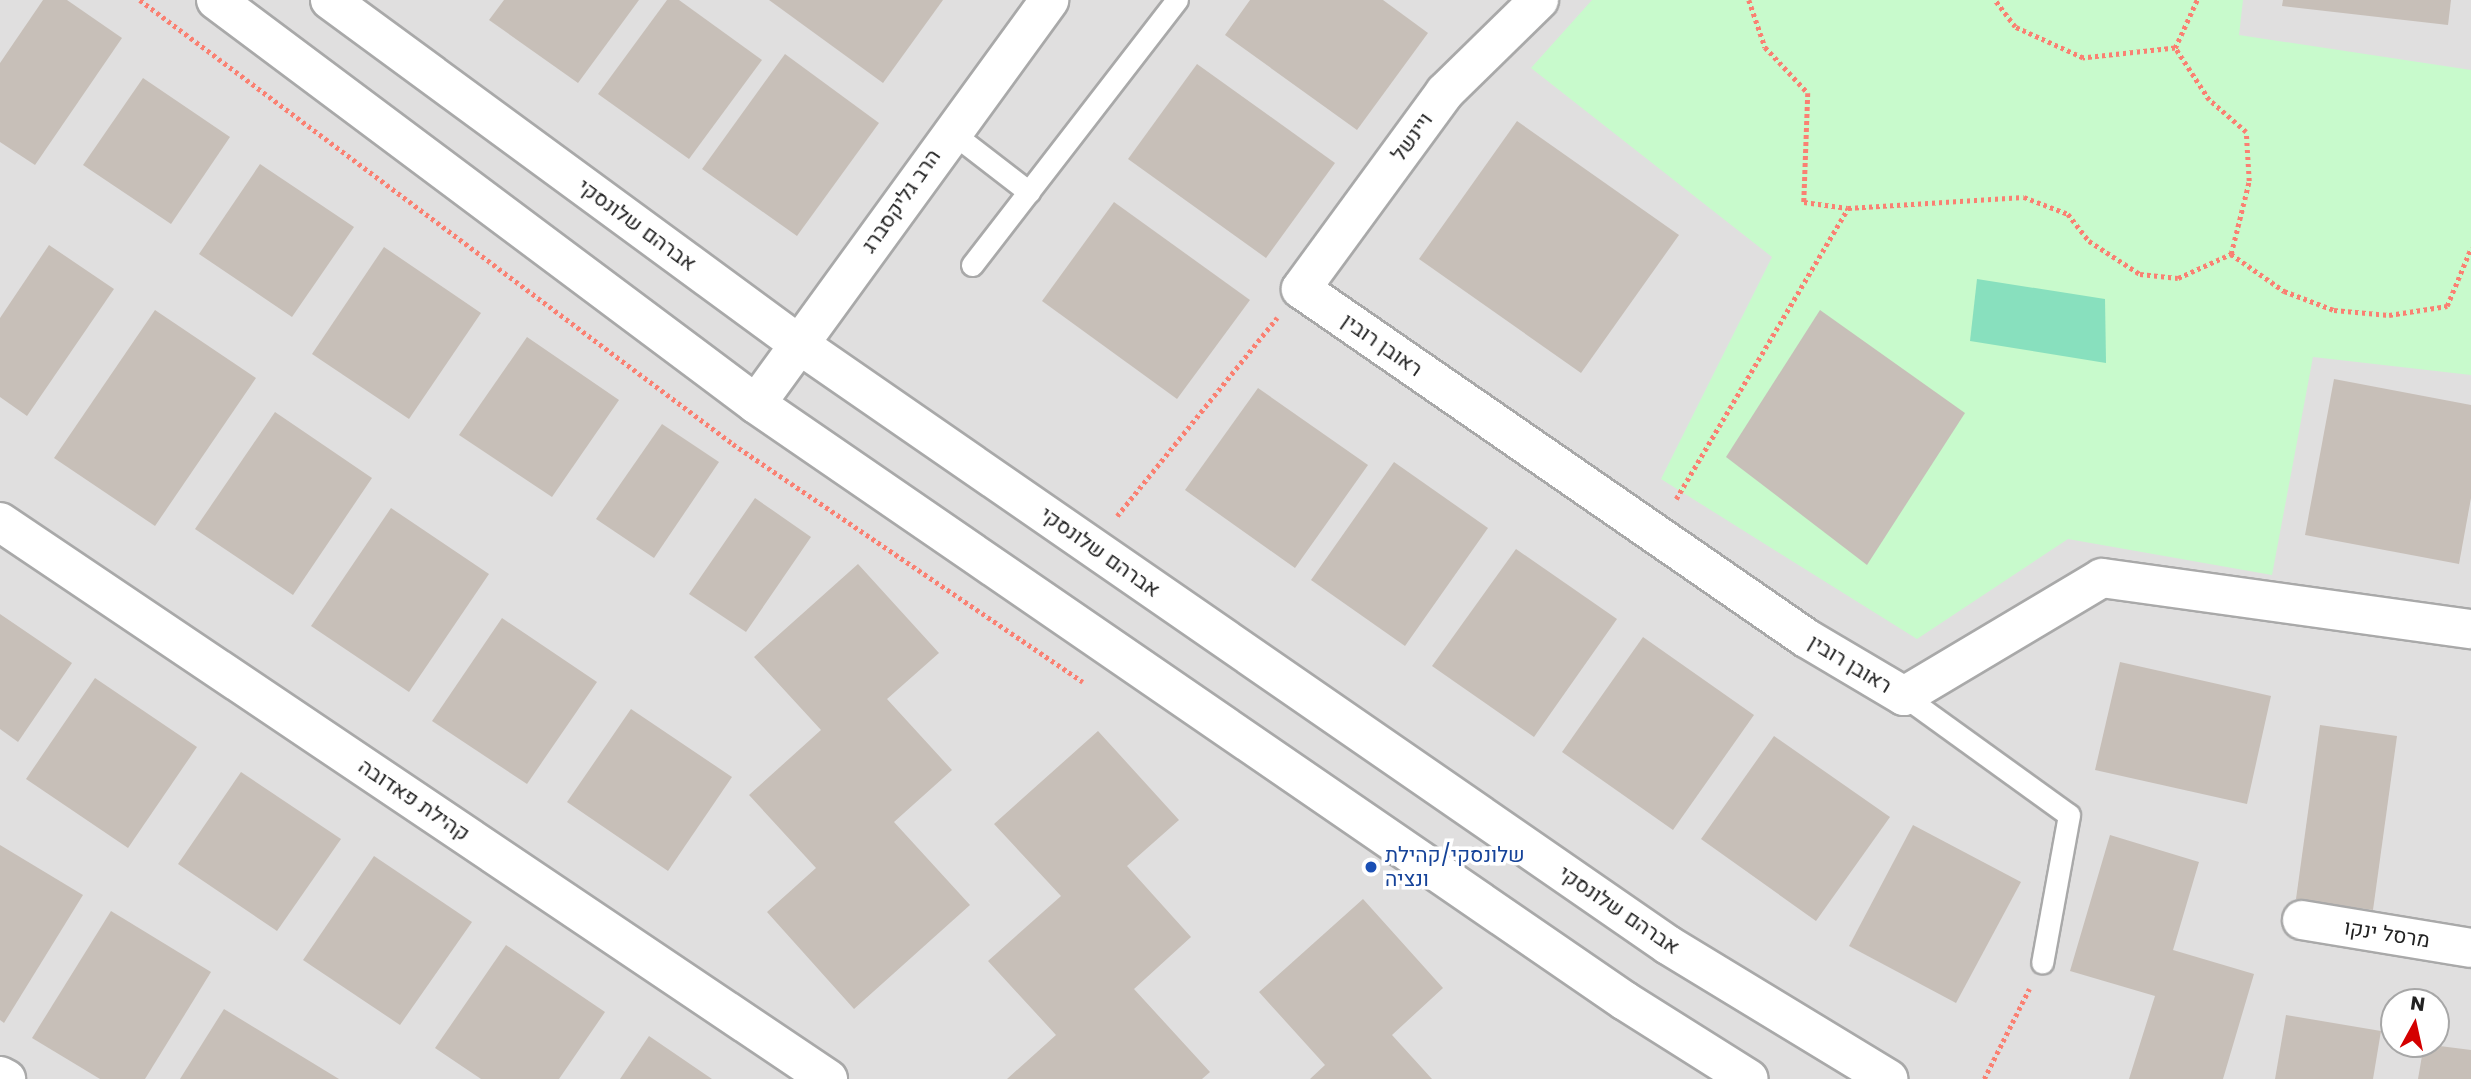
<!DOCTYPE html>
<html>
<head>
<meta charset="utf-8">
<style>
  body { margin:0 }
  #map { position:relative; width:2471px; height:1079px; overflow:hidden; background:#f2efe9; font-family:Poppins,Heebo,sans-serif }
  div>[style] { position:absolute }
  .residential>* { inset:0; background:#e0dfdf }
  .park>* { inset:0; background:#c8facc }
  .pitch>* { inset:0; background:#88e0be }
  .building>* { inset:0; background:#c7bfb8 }
  .path>* { height:4.5px; margin-top:-2.25px; transform-origin:0; background:repeating-linear-gradient(90deg,#fa8072 0 3.5px,transparent 0 7px) }
  .roads { filter:drop-shadow(2px 0 #a9a9a9) drop-shadow(-2px 0 #a9a9a9) drop-shadow(0 2px #a9a9a9) drop-shadow(0 -2px #a9a9a9) }
  .service>* { height:21px; margin:-10.5px; padding:0 10.5px; transform-origin:10.5px; border-radius:10.5px; background:#fff }
  .minor>* { height:38px; margin:-19px; padding:0 19px; transform-origin:19px; border-radius:19px; background:#fff }
  .tertiary>* { height:38px; margin:-19px; padding:0 19px; transform-origin:19px; border-radius:19px; background:#fff }
  .dots>* { width:19px; height:19px; translate:-50% -50%; box-sizing:border-box; border:4px solid #fff; border-radius:50% }
  span { translate:-50% -50%; white-space:nowrap; text-align:center; line-height:1.15; -webkit-text-stroke:7px #fff; paint-order:stroke }
  .street-label { font-size:21px; color:#222 }
  .transit-label { font-size:21px; color:#164399 }
  .left { translate:0 -50%; text-align:left }
  .north { position:absolute; left:2380px; top:988px; width:70px; height:70px; box-sizing:border-box; background:#fff; border:2px solid #a7a7a7; border-radius:50%; rotate:8deg; font-size:19px; font-weight:700; line-height:28px; text-align:center; color:#222 }
  .north::after { content:''; display:block; margin:auto; width:24px; height:32px; background:#d40000; clip-path:polygon(50% 0,100% 100%,50% 72%,0 100%) }
</style>
</head>
<body>
<div id="map">
  <div class="residential">
    <div style="clip-path:polygon(evenodd,0 0,2471px 0,2471px 1079px,0 1079px,0 0,2394px 1002px,2436px 1002px,2436px 1044px,2394px 1044px,2394px 1002px)"></div>
  </div>
  <div class="park">
    <div style="clip-path:polygon(1592px 0,2243px 0,2239px 35px,2471px 70px,2471px 375px,2313px 357px,2272px 575px,2068px 539px,1917px 639px,1661px 479px,1772px 257px,1531px 68px)"></div>
  </div>
  <div class="pitch">
    <div style="clip-path:polygon(1977px 279px,2105px 299px,2106px 363px,1970px 341px)"></div>
  </div>
  <div class="building">
    <div style="clip-path:polygon(43px 0,67px 0,122px 38px,35px 165px,0 142px,0 63px)"></div>
    <div style="clip-path:polygon(504px 0,639px 0,578px 83px,489px 20px)"></div>
    <div style="clip-path:polygon(667px 0,679px 0,762px 60px,689px 159px,598px 94px)"></div>
    <div style="clip-path:polygon(769px 0,943px 0,883px 83px)"></div>
    <div style="clip-path:polygon(1250px 0,1383px 0,1428px 33px,1357px 130px,1225px 35px)"></div>
    <div style="clip-path:polygon(2283px 0,2451px 0,2448px 25px,2282px 6px)"></div>
    <div style="clip-path:polygon(785px 54px,879px 123px,797px 236px,702px 169px)"></div>
    <div style="clip-path:polygon(1197px 64px,1335px 163px,1266px 258px,1128px 159px)"></div>
    <div style="clip-path:polygon(143px 78px,230px 137px,171px 224px,83px 165px)"></div>
    <div style="clip-path:polygon(1517px 121px,1679px 235px,1581px 373px,1419px 259px)"></div>
    <div style="clip-path:polygon(260px 164px,354px 227px,292px 317px,199px 254px)"></div>
    <div style="clip-path:polygon(1114px 202px,1250px 300px,1177px 399px,1042px 301px)"></div>
    <div style="clip-path:polygon(49px 245px,114px 289px,27px 416px,0 397px,0 318px)"></div>
    <div style="clip-path:polygon(384px 247px,481px 313px,409px 419px,312px 354px)"></div>
    <div style="clip-path:polygon(155px 310px,256px 378px,155px 526px,54px 458px)"></div>
    <div style="clip-path:polygon(1820px 310px,1965px 413px,1867px 565px,1726px 457px)"></div>
    <div style="clip-path:polygon(527px 337px,619px 400px,552px 497px,459px 435px)"></div>
    <div style="clip-path:polygon(2334px 379px,2471px 405px,2471px 498px,2459px 564px,2305px 535px)"></div>
    <div style="clip-path:polygon(1258px 388px,1368px 465px,1295px 568px,1185px 490px)"></div>
    <div style="clip-path:polygon(275px 412px,372px 478px,293px 595px,195px 529px)"></div>
    <div style="clip-path:polygon(662px 424px,719px 462px,654px 558px,596px 519px)"></div>
    <div style="clip-path:polygon(1394px 462px,1488px 528px,1405px 646px,1311px 580px)"></div>
    <div style="clip-path:polygon(755px 498px,811px 537px,746px 632px,689px 594px)"></div>
    <div style="clip-path:polygon(391px 508px,489px 574px,409px 692px,311px 626px)"></div>
    <div style="clip-path:polygon(1516px 549px,1617px 619px,1534px 737px,1432px 666px)"></div>
    <div style="clip-path:polygon(858px 564px,939px 653px,887px 699px,952px 770px,894px 822px,970px 905px,854px 1009px,767px 912px,816px 868px,749px 795px,821px 730px,754px 657px)"></div>
    <div style="clip-path:polygon(0 614px,72px 663px,18px 742px,0 729px)"></div>
    <div style="clip-path:polygon(502px 618px,597px 682px,527px 784px,432px 721px)"></div>
    <div style="clip-path:polygon(1643px 637px,1754px 715px,1673px 830px,1562px 752px)"></div>
    <div style="clip-path:polygon(2120px 662px,2271px 696px,2247px 804px,2095px 770px)"></div>
    <div style="clip-path:polygon(95px 678px,197px 747px,128px 848px,26px 779px)"></div>
    <div style="clip-path:polygon(631px 709px,732px 777px,668px 871px,567px 802px)"></div>
    <div style="clip-path:polygon(2320px 725px,2397px 736px,2373px 910px,2296px 899px)"></div>
    <div style="clip-path:polygon(1098px 731px,1179px 820px,1127px 866px,1191px 937px,1134px 989px,1210px 1072px,1202px 1079px,1007px 1079px,1056px 1035px,988px 961px,1061px 896px,994px 824px)"></div>
    <div style="clip-path:polygon(1774px 736px,1890px 817px,1816px 921px,1701px 839px)"></div>
    <div style="clip-path:polygon(241px 772px,341px 839px,277px 931px,178px 864px)"></div>
    <div style="clip-path:polygon(1913px 825px,2021px 882px,1956px 1003px,1849px 946px)"></div>
    <div style="clip-path:polygon(2110px 835px,2199px 862px,2173px 950px,2254px 974px,2223px 1079px,2129px 1079px,2155px 996px,2070px 971px)"></div>
    <div style="clip-path:polygon(0 845px,83px 895px,4px 1023px,0 1020px)"></div>
    <div style="clip-path:polygon(374px 856px,472px 922px,400px 1025px,303px 960px)"></div>
    <div style="clip-path:polygon(1363px 899px,1443px 988px,1392px 1035px,1432px 1079px,1310px 1079px,1325px 1065px,1259px 992px)"></div>
    <div style="clip-path:polygon(111px 911px,211px 972px,145px 1079px,100px 1079px,32px 1038px)"></div>
    <div style="clip-path:polygon(506px 945px,605px 1012px,559px 1079px,481px 1079px,435px 1048px)"></div>
    <div style="clip-path:polygon(224px 1009px,339px 1079px,180px 1079px)"></div>
    <div style="clip-path:polygon(2286px 1015px,2381px 1031px,2373px 1079px,2275px 1079px)"></div>
    <div style="clip-path:polygon(649px 1036px,712px 1079px,620px 1079px)"></div>
    <div style="clip-path:polygon(2424px 1044px,2471px 1050px,2471px 1079px,2418px 1079px)"></div>
  </div>
  <div class="path">
    <div style="left:140px;top:0;width:741px;rotate:36.82deg"></div>
    <div style="left:733px;top:444px;width:423px;rotate:34.2deg"></div>
    <div style="left:1749px;top:0;width:50px;rotate:71.2deg"></div>
    <div style="left:1765px;top:47px;width:63px;rotate:46.9deg"></div>
    <div style="left:1808px;top:93px;width:109px;rotate:92.1deg"></div>
    <div style="left:1804px;top:202px;width:44px;rotate:7.8deg"></div>
    <div style="left:1848px;top:208px;width:176px;rotate:-3.6deg"></div>
    <div style="left:2024px;top:197px;width:47px;rotate:21.1deg"></div>
    <div style="left:2068px;top:214px;width:34px;rotate:52deg"></div>
    <div style="left:2089px;top:241px;width:61px;rotate:32.9deg"></div>
    <div style="left:2140px;top:274px;width:38px;rotate:6deg"></div>
    <div style="left:2178px;top:278px;width:58px;rotate:-24.4deg"></div>
    <div style="left:2231px;top:254px;width:75px;rotate:-76.1deg"></div>
    <div style="left:2249px;top:181px;width:49px;rotate:-93.5deg"></div>
    <div style="left:2246px;top:132px;width:49px;rotate:-139.1deg"></div>
    <div style="left:2209px;top:100px;width:62px;rotate:-123.2deg"></div>
    <div style="left:2175px;top:48px;width:93px;rotate:173.8deg"></div>
    <div style="left:2083px;top:58px;width:75px;rotate:-155.5deg"></div>
    <div style="left:2015px;top:27px;width:34px;rotate:-127deg"></div>
    <div style="left:2175px;top:48px;width:53px;rotate:-65.4deg"></div>
    <div style="left:2231px;top:254px;width:65px;rotate:34.9deg"></div>
    <div style="left:2284px;top:291px;width:53px;rotate:20.8deg"></div>
    <div style="left:2334px;top:310px;width:55px;rotate:5.2deg"></div>
    <div style="left:2389px;top:315px;width:59px;rotate:-8.8deg"></div>
    <div style="left:2447px;top:306px;width:63px;rotate:-67.5deg"></div>
    <div style="left:1676px;top:499px;width:338px;rotate:-59.4deg"></div>
    <div style="left:1117px;top:516px;width:255px;rotate:-51.1deg"></div>
    <div style="left:1984px;top:1079px;width:101px;rotate:-63.4deg"></div>
  </div>
  <div class="roads">
    <div class="service">
      <div style="left:950px;top:131px;width:100px;rotate:37.7deg"></div>
      <div style="left:972px;top:265px;width:335px;rotate:-52.3deg"></div>
      <div style="left:1904px;top:696px;width:203px;rotate:35.8deg"></div>
      <div style="left:2069px;top:815px;width:150px;rotate:100.3deg"></div>
    </div>
    <div class="minor">
      <div style="left:1539px;top:0;width:132px;rotate:135.6deg"></div>
      <div style="left:1445px;top:92px;width:244px;rotate:126.2deg"></div>
      <div style="left:1301px;top:289px;width:614px;rotate:34.65deg"></div>
      <div style="left:1806px;top:638px;width:114px;rotate:30.6deg"></div>
      <div style="left:1904px;top:696px;width:230px;rotate:-30.8deg"></div>
      <div style="left:2102px;top:578px;width:373px;rotate:7.9deg"></div>
      <div style="left:756px;top:404px;width:499px;rotate:-54deg"></div>
      <div style="left:0;top:522px;width:998px;rotate:33.93deg"></div>
      <div style="left:2302px;top:920px;width:171px;rotate:9.4deg"></div>
      <div style="left:0;top:1076px;width:7px;rotate:27deg"></div>
    </div>
    <div class="tertiary">
      <div style="left:216px;top:0;width:674px;rotate:36.8deg"></div>
      <div style="left:756px;top:404px;width:1054px;rotate:34.49deg"></div>
      <div style="left:1625px;top:1001px;width:146px;rotate:32.2deg"></div>
      <div style="left:330px;top:0;width:583px;rotate:36.28deg"></div>
      <div style="left:800px;top:345px;width:1055px;rotate:34.65deg"></div>
      <div style="left:1668px;top:945px;width:258px;rotate:31.3deg"></div>
    </div>
  </div>
  <div class="dots">
    <div style="left:1371px;top:867px;background:#1a4fb4"></div>
  </div>
  <div class="street-label">
    <span style="left:1412px;top:137px;rotate:-54deg">ויינשל</span>
    <span style="left:901px;top:201px;rotate:-55deg">הרב גליקסברג</span>
    <span style="left:637px;top:225px;rotate:36deg">אברהם שלונסקי</span>
    <span style="left:1382px;top:345px;rotate:35deg">ראובן רובין</span>
    <span style="left:1100px;top:552px;rotate:35deg">אברהם שלונסקי</span>
    <span style="left:1850px;top:664px;rotate:31deg">ראובן רובין</span>
    <span style="left:414px;top:800px;rotate:34deg">קהילת פאדובה</span>
    <span style="left:1619px;top:910px;rotate:34deg">אברהם שלונסקי</span>
    <span style="left:2387px;top:934px;rotate:9deg">מרסל ינקו</span>
  </div>
  <div class="transit-label">
    <span class="left" style="left:1385px;top:867px">שלונסקי/קהילת<br>ונציה</span>
  </div>
  <div class="north">N</div>
</div>
</body>
</html>
